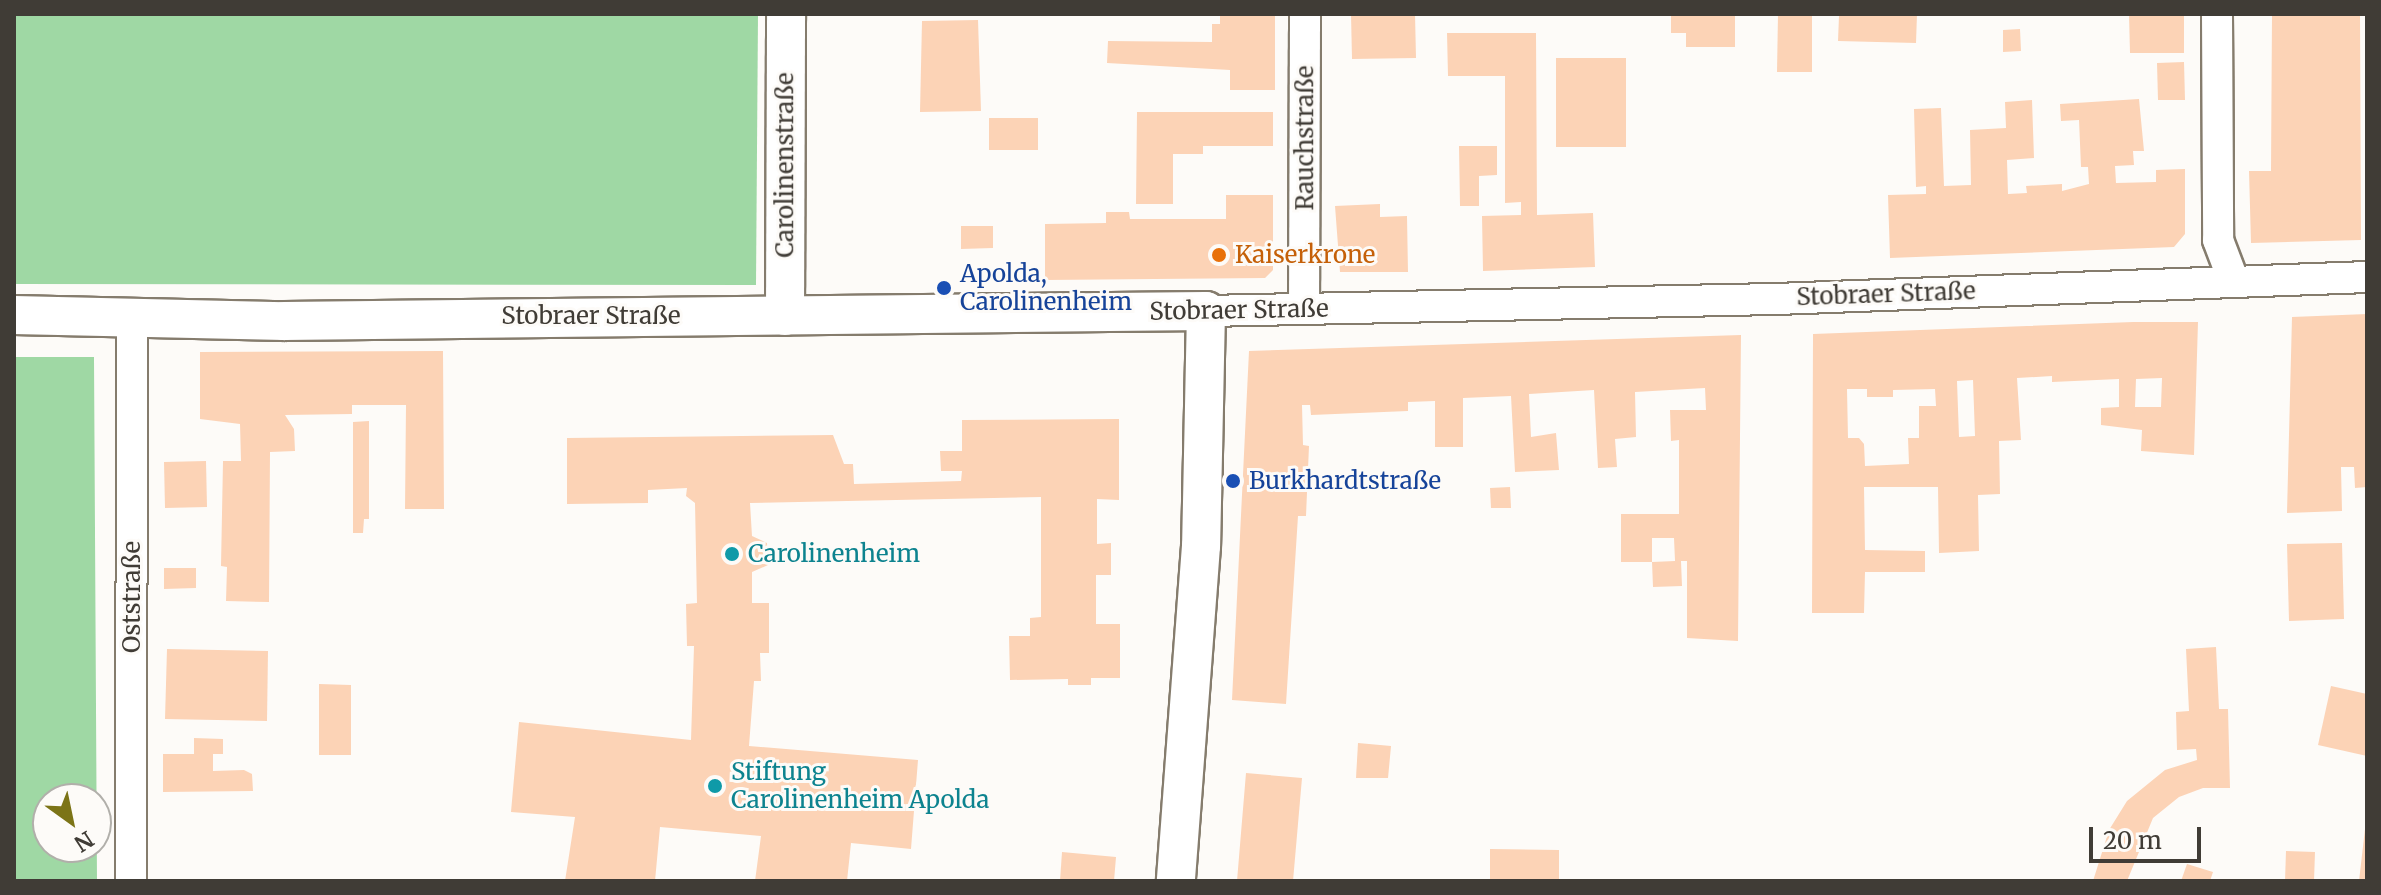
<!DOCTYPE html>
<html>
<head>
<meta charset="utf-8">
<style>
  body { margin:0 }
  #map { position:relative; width:2381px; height:895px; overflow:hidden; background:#fdfbf8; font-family:Merriweather,serif }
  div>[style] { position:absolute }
  .green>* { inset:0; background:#9fd8a4 }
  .building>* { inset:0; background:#fcd3b6 }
  .roads { filter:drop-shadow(2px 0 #857c6d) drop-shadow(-2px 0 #857c6d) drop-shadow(0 2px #857c6d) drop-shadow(0 -2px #857c6d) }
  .minor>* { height:30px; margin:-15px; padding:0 15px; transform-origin:15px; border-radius:15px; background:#fff }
  .tertiary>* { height:38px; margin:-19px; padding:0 19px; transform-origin:19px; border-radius:19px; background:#fff }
  .dots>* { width:22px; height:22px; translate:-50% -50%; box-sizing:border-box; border:4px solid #fdfbf8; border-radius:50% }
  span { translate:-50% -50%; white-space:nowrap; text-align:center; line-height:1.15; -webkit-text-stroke:6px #fdfbf8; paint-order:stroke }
  .street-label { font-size:24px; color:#403c36 }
  .food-label { font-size:24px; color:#c56008 }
  .left { translate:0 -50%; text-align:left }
  .transit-label { font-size:24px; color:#164399 }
  .culture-label { font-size:24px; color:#0d838f }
  .frame { position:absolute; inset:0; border:16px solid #403c36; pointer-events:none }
  .north { position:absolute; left:32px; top:783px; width:80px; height:80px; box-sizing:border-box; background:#fdfbf8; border:2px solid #b1afaa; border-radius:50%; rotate:147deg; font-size:22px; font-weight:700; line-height:32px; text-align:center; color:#403c36 }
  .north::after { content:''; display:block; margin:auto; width:28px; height:36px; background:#7c7417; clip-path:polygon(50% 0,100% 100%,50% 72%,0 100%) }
  .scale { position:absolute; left:2089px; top:827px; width:112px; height:36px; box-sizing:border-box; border:4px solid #403c36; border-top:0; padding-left:10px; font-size:24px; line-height:28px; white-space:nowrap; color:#403c36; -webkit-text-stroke:6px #fdfbf8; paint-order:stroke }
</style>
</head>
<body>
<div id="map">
  <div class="green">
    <div style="clip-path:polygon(14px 14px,758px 14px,756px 285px,14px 284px)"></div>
    <div style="clip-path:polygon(evenodd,14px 357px,94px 357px,97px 881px,14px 881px,14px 357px,48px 799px,96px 799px,96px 847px,48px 847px,48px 799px)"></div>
  </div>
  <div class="building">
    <div style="clip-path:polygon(1220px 14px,1275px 14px,1275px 90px,1230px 90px,1230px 70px,1107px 63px,1108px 41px,1212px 42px,1212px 24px,1220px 24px)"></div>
    <div style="clip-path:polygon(1351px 14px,1415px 14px,1416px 58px,1352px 59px)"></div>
    <div style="clip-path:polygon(1671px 14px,1735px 14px,1735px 47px,1686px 47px,1686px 33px,1671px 33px)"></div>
    <div style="clip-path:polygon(1778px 14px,1812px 14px,1812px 72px,1777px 72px)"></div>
    <div style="clip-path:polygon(1917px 14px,1916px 43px,1838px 41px,1839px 16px)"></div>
    <div style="clip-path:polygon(2129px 14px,2184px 14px,2184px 53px,2130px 53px)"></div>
    <div style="clip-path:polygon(2272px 14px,2360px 14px,2361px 240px,2251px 243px,2249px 171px,2271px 171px)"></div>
    <div style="clip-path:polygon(978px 20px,981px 111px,920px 112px,922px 21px)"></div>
    <div style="clip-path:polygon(2020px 29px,2021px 51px,2003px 52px,2003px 30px)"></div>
    <div style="clip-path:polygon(1447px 33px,1536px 33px,1537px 215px,1593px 213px,1595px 267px,1483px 271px,1482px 216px,1521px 215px,1521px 202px,1505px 203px,1505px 76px,1448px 76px)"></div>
    <div style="clip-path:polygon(1556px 58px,1626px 58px,1626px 147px,1556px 147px)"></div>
    <div style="clip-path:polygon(2184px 62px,2185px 100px,2158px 100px,2157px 63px)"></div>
    <div style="clip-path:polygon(2139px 99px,2144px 151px,2133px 151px,2134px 165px,2115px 166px,2116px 183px,2156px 182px,2156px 170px,2185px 169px,2185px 234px,2174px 247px,1890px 258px,1888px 195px,1926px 194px,1926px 186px,1916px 187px,1914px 109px,1941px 108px,1944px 186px,1971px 185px,1970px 130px,2006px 128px,2005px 102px,2032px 100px,2034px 158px,2007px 160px,2008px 194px,2027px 193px,2026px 186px,2062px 184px,2062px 191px,2089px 184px,2088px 167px,2081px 167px,2079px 120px,2061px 121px,2060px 104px)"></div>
    <div style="clip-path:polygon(1137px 112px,1273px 112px,1273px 146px,1203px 146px,1203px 154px,1173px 154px,1173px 204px,1136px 204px)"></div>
    <div style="clip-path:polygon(989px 118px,1038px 118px,1038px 150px,989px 150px)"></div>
    <div style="clip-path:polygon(1459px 146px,1497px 146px,1497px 175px,1479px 176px,1479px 206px,1460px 206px)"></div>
    <div style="clip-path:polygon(1226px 195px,1273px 195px,1273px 270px,1265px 278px,1045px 280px,1045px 224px,1106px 223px,1106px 212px,1129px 212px,1130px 219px,1226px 219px)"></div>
    <div style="clip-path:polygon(1380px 204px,1380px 217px,1407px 216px,1408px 272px,1340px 272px,1335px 206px)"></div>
    <div style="clip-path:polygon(961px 226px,993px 226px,993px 248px,961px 249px)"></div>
    <div style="clip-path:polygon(2367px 314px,2367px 487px,2355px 488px,2354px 467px,2341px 467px,2342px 511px,2287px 513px,2292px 317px)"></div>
    <div style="clip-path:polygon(evenodd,2133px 322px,2198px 322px,2194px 455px,2141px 451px,2142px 430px,2101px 425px,2101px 408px,2119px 407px,2119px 379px,2052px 382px,2052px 376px,2017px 378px,2021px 440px,1999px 441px,2000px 494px,1978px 495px,1979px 551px,1939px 553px,1938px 487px,1864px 487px,1865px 550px,1925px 551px,1925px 572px,1865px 572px,1864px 613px,1812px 613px,1813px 334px,2133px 322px,2162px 378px,2161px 407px,2135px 407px,2136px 379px,2162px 378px,2133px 322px,1973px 380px,1975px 436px,1959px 437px,1957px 381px,1973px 380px,2133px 322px,1847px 389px,1867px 389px,1867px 397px,1893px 397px,1893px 390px,1935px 389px,1936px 406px,1919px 406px,1919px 438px,1908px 438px,1909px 464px,1865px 466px,1864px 444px,1859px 438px,1848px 438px,1847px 389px)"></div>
    <div style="clip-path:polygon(1741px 335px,1738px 641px,1687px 638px,1687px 561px,1681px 561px,1682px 586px,1653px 587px,1652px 562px,1675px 561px,1674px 538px,1652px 538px,1652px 562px,1621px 562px,1621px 514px,1679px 514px,1679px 440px,1671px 441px,1670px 410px,1706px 410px,1705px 388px,1635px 392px,1636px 437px,1615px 439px,1617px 467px,1598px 468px,1594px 390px,1529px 394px,1531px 437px,1556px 433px,1559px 470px,1515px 472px,1511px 396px,1463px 398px,1463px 447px,1435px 447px,1435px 401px,1408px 402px,1408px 411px,1311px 415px,1310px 405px,1302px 405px,1303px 445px,1309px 446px,1306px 516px,1298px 516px,1286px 704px,1232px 700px,1249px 351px)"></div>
    <div style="clip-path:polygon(443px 351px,444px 509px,405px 509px,406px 405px,352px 405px,352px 414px,285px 415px,294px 429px,295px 451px,270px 452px,269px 602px,226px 601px,227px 567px,221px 566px,223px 461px,241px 461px,240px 424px,200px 419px,200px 352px)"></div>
    <div style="clip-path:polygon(1119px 419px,1119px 500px,1097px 499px,1097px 544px,1111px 543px,1111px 575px,1096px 575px,1096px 624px,1120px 624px,1120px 678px,1091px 678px,1091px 685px,1068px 685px,1068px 679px,1010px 680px,1009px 636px,1030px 636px,1030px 618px,1041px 617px,1041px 497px,750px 503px,752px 536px,767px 543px,768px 565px,752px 572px,752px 603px,769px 603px,769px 653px,760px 653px,761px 681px,754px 681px,749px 746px,918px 760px,911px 849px,851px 843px,847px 881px,755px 881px,761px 836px,660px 827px,655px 881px,565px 881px,575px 817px,511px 812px,519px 722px,691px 740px,694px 646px,687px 646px,686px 604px,697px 603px,695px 503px,686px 496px,687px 488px,648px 490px,648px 503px,567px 504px,567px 438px,833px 435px,844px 464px,853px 464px,854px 484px,961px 481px,962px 471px,941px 471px,940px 451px,962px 451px,962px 420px)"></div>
    <div style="clip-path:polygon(369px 421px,369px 519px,364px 519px,363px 533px,353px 533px,353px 422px)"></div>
    <div style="clip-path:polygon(206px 461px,207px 507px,165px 508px,164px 462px)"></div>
    <div style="clip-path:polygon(1510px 487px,1511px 508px,1491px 508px,1490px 488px)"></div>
    <div style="clip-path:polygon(2342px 543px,2344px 619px,2289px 621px,2287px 544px)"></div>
    <div style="clip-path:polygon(164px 568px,196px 568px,196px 588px,164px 589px)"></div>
    <div style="clip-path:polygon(2216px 647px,2219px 709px,2228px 709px,2230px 788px,2203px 788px,2179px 797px,2153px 818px,2127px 881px,2093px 881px,2109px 830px,2127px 801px,2165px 770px,2197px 760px,2196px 749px,2177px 750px,2176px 712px,2189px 711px,2186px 649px)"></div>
    <div style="clip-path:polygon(167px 649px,268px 651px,267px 721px,165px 719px)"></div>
    <div style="clip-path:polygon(319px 684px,351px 685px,351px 755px,319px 755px)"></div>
    <div style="clip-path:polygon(2331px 686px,2367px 694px,2367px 756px,2318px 745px)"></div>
    <div style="clip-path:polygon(194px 738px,223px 739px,223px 754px,213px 754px,213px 771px,244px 770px,252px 774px,253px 791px,163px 792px,163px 754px,194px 754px)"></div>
    <div style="clip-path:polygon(1358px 743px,1391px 746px,1388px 778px,1356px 778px)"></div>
    <div style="clip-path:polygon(1246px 773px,1302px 778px,1293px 881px,1237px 881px)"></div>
    <div style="clip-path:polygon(2365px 829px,2367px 881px,2359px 881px)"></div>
    <div style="clip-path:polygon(1490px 849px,1559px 850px,1559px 881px,1490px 881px)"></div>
    <div style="clip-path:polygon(2286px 851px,2315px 852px,2314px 881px,2285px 881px)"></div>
    <div style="clip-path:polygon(1062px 852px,1116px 857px,1114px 881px,1060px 881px)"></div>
    <div style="clip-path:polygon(2187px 864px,2213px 872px,2210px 881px,2181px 881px)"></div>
  </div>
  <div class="roads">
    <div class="minor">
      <div style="left:2217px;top:14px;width:226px;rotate:89.7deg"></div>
      <div style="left:2218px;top:240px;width:45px;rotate:69.1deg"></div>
      <div style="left:1304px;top:309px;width:295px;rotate:-89.8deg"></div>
      <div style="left:1206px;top:311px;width:570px;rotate:-1.21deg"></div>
      <div style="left:1776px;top:299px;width:591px;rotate:-2.13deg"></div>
      <div style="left:131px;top:881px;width:567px;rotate:-89.9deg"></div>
    </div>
    <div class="tertiary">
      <div style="left:14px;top:315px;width:270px;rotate:1.3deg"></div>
      <div style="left:284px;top:321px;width:922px;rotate:-0.62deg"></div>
      <div style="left:1206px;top:311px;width:235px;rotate:91.2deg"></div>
      <div style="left:1201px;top:546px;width:336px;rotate:94.3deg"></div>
      <div style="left:785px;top:316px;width:302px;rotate:-89.8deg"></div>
    </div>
  </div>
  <div class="dots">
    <div style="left:1219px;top:255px;background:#e8710a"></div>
    <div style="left:944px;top:288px;background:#1a4fb4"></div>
    <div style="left:1233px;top:481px;background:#1a4fb4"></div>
    <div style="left:732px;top:554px;background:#0f9aa8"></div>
    <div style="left:715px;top:786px;background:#0f9aa8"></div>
  </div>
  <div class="street-label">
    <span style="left:1305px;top:138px;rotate:-90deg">Rauchstraße</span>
    <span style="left:785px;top:165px;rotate:-90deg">Carolinenstraße</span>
    <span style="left:1886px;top:294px;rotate:-2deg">Stobraer Straße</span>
    <span style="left:1239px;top:310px;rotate:-1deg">Stobraer Straße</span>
    <span style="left:591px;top:316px">Stobraer Straße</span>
    <span style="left:132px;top:597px;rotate:-90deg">Oststraße</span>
  </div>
  <div class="food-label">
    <span class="left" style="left:1235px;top:255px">Kaiserkrone</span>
  </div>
  <div class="transit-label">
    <span class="left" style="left:960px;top:288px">Apolda,<br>Carolinenheim</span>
    <span class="left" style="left:1249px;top:481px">Burkhardtstraße</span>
  </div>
  <div class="culture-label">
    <span class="left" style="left:748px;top:554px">Carolinenheim</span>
    <span class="left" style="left:731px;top:786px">Stiftung<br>Carolinenheim Apolda</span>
  </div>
  <div class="frame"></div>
  <div class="north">N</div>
  <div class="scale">20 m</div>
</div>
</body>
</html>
